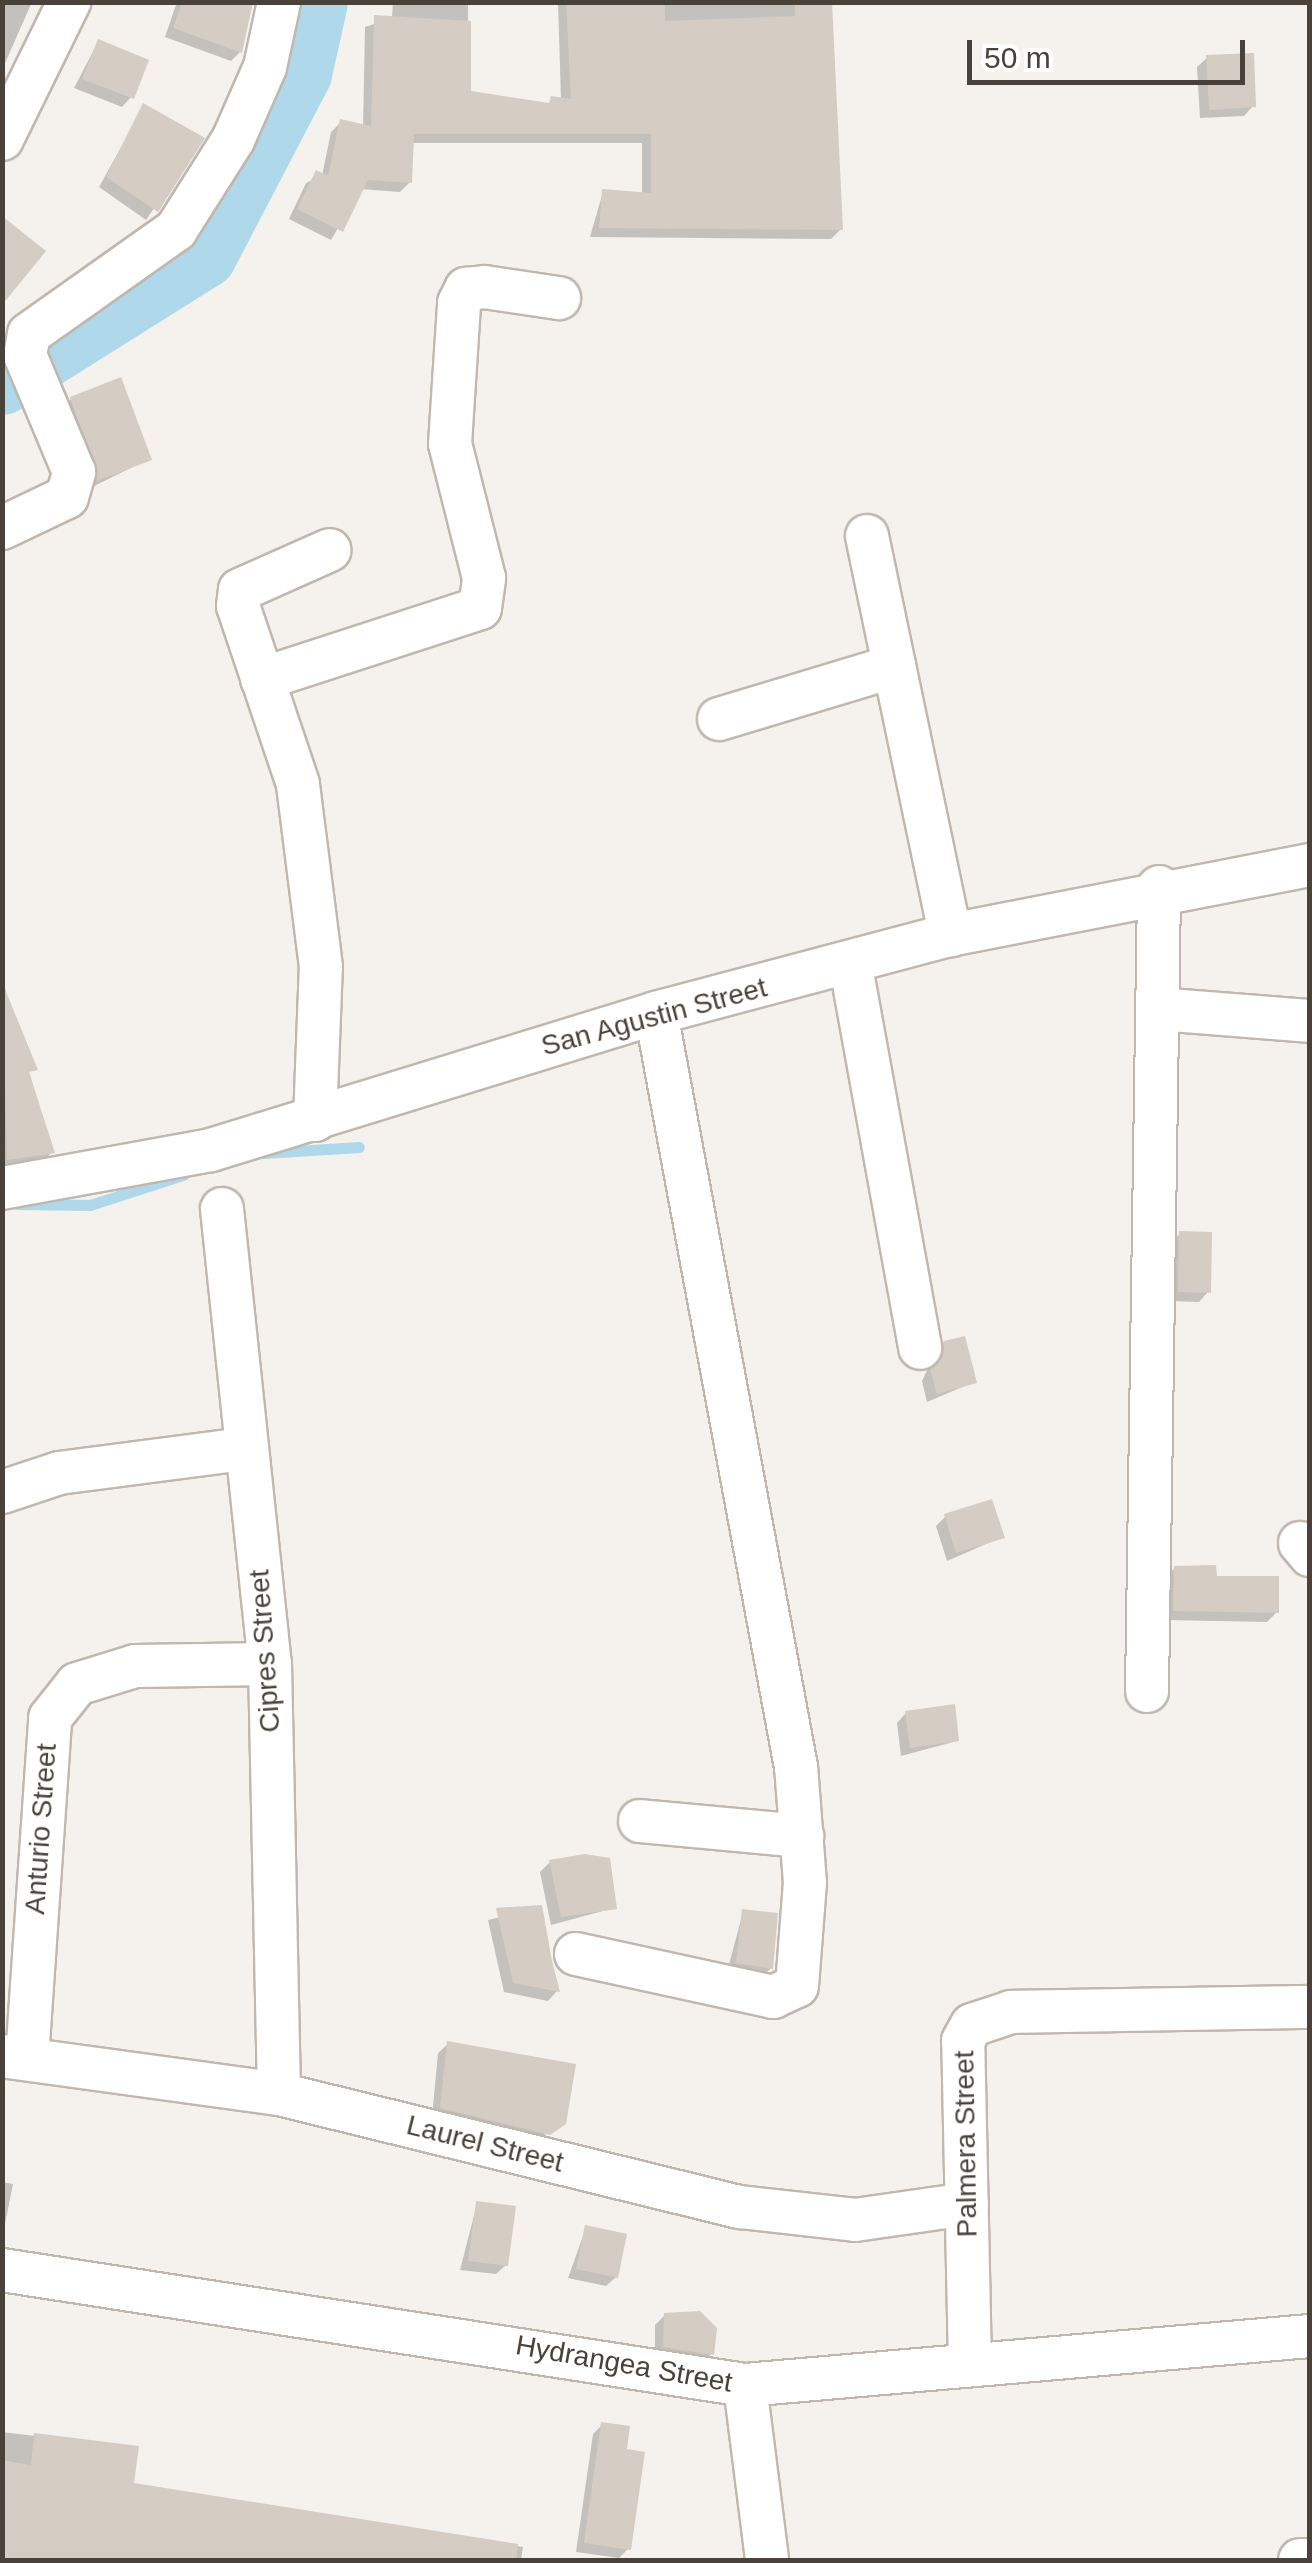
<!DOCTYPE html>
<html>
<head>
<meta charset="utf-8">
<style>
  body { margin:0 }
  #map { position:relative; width:1312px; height:2563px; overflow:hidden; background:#f5f1ec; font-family:Helvetica,sans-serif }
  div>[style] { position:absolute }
  .shadow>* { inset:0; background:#0003 }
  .stream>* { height:11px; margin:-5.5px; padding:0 5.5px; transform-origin:5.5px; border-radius:5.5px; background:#afd9eb }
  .river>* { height:68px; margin:-34px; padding:0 34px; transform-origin:34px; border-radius:34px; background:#afd9eb }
  .building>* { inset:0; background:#d5ccc3 }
  .roads { filter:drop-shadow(2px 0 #c0b8af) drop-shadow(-2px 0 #c0b8af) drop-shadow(0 2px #c0b8af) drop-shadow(0 -2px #c0b8af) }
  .minor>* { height:42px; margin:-21px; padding:0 21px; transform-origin:21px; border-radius:21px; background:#fff }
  span { translate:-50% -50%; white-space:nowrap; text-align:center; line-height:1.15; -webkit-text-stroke:8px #fff; paint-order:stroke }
  .street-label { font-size:28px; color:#49423a }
  .frame { position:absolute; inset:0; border:5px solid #49423a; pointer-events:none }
  .scale { position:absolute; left:967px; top:40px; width:278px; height:45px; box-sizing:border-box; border:5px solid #49423a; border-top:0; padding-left:12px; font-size:30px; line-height:35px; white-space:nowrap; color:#49423a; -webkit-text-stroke:8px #fff; paint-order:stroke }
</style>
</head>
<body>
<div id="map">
  <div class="shadow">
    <div style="clip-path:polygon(2px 2px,32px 2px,2px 70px)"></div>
    <div style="clip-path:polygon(177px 2px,253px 2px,240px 52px,231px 61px,165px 37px)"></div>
    <div style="clip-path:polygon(393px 2px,482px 2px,468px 4px,469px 93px,545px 105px,561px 100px,558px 2px,831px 2px,841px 229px,831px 239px,590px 237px,603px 192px,642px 195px,642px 143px,411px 143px,410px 182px,400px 192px,361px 189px,331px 240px,289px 219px,306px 183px,322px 176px,331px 132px,341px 122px,363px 127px,365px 27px,392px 18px)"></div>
    <div style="clip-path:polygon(98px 42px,131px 97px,122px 107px,74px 88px)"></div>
    <div style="clip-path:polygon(1207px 58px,1253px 106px,1244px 116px,1200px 118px,1197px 67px)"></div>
    <div style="clip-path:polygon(144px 106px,201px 139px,146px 220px,99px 187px)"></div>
    <div style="clip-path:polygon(71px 399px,149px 459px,88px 489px,61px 409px)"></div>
    <div style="clip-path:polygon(2px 978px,52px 1152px,39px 1166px,2px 1172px)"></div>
    <div style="clip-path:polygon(1180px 1234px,1208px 1292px,1199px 1302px,1169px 1301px,1170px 1243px)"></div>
    <div style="clip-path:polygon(935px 1354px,974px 1382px,927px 1402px,922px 1381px)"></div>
    <div style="clip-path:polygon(946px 1516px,1002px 1537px,947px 1561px,936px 1526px)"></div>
    <div style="clip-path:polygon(1175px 1568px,1277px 1612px,1267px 1622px,1165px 1620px,1165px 1578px)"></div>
    <div style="clip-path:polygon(906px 1713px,957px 1741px,901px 1756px,897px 1723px)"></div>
    <div style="clip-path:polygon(550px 1862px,614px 1908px,551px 1925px,540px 1872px)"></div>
    <div style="clip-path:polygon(540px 1908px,557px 1991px,548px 2001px,504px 1992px,488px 1920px)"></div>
    <div style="clip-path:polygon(743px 1912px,771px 1968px,761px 1978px,727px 1972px)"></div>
    <div style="clip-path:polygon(448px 2044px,559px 2126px,538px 2139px,432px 2117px,438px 2053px)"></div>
    <div style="clip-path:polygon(2px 2182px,13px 2184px,2px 2239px)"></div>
    <div style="clip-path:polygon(477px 2204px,506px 2265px,496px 2274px,460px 2270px)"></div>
    <div style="clip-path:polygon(586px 2228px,616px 2277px,606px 2286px,568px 2278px)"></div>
    <div style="clip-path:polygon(665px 2315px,711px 2354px,702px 2363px,655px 2356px,655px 2325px)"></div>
    <div style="clip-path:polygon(602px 2425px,624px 2452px,628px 2549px,619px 2558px,576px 2552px,593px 2434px)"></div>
    <div style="clip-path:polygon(2px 2432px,136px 2448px,131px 2485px,523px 2547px,521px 2560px,2px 2560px)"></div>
  </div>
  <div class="stream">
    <div style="left:264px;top:1153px;width:95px;rotate:-3.6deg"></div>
    <div style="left:17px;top:1204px;width:73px;rotate:0.8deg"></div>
    <div style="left:90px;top:1205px;width:98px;rotate:-17.9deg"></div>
  </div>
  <div class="river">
    <div style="left:2px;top:381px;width:237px;rotate:-32.1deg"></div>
    <div style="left:203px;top:255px;width:205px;rotate:-62.4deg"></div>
    <div style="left:298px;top:73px;width:73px;rotate:-77.3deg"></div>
  </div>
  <div class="building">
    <div style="clip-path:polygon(182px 2px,253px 2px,242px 53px,173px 28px)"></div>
    <div style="clip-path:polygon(566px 2px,665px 2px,665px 21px,795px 16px,795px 2px,832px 2px,843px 230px,599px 228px,602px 189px,651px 193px,651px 134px,414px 134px,412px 183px,368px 180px,343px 232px,297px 209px,316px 170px,328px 176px,340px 119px,371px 126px,374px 15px,471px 21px,471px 91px,549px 103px,551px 96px,571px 99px)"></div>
    <div style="clip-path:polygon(98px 39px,149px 60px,134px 99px,82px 79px)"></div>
    <div style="clip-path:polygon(1254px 53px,1256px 107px,1209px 110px,1206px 55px)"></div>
    <div style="clip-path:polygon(143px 103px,205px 138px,158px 212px,106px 177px)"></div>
    <div style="clip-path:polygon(2px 216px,46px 251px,2px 305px)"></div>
    <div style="clip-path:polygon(121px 377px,152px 460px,97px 481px,70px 397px)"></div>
    <div style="clip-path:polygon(2px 982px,38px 1070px,29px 1072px,55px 1153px,7px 1160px)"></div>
    <div style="clip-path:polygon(1179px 1231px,1212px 1232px,1211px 1293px,1178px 1292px)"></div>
    <div style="clip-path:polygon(965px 1336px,977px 1383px,937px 1394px,930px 1370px,944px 1341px)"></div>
    <div style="clip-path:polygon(992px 1499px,1005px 1538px,956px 1553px,944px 1514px)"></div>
    <div style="clip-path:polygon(1216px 1565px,1217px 1576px,1279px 1576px,1279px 1613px,1173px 1611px,1174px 1566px)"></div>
    <div style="clip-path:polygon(955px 1704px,959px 1741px,910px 1748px,905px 1711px)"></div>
    <div style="clip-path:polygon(585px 1854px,610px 1858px,617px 1909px,561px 1917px,549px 1860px)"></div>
    <div style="clip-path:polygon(542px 1905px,552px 1961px,560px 1992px,513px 1983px,496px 1908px)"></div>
    <div style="clip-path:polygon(742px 1909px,778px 1913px,773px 1969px,736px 1963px)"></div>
    <div style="clip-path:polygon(447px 2041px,576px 2064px,566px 2124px,550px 2135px,440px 2108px)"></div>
    <div style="clip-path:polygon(476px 2201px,516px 2206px,508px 2266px,468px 2261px)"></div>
    <div style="clip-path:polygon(585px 2225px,627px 2234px,618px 2278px,576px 2269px)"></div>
    <div style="clip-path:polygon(700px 2311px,717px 2328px,714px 2355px,663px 2347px,664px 2313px)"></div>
    <div style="clip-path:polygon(601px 2422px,630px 2426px,627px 2449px,645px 2452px,631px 2550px,584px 2543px)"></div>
    <div style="clip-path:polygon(34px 2433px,139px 2446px,134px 2483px,518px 2544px,516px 2560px,2px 2560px,2px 2460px,31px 2465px)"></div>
  </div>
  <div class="roads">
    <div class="minor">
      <div style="left:2px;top:139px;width:153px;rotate:-63.9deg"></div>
      <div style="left:2px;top:528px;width:72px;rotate:-25.5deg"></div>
      <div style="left:67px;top:497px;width:26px;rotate:-74deg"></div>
      <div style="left:74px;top:472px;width:127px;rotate:-112.7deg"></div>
      <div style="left:25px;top:355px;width:21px;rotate:-79deg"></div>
      <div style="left:29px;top:334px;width:180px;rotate:-35.3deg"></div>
      <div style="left:176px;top:230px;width:107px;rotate:-57.7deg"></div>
      <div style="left:233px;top:140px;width:80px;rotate:-66.3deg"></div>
      <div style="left:265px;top:67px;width:66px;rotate:-77.8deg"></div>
      <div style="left:867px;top:536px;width:408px;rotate:78.2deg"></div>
      <div style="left:262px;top:679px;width:229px;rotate:-18deg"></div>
      <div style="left:480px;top:608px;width:30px;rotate:-82deg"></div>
      <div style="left:484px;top:578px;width:138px;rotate:-104.2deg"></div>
      <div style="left:450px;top:444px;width:141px;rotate:-86.3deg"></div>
      <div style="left:459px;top:303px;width:16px;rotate:-63deg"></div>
      <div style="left:466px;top:289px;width:19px;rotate:-6deg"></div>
      <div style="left:485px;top:287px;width:75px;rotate:8.5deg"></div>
      <div style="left:719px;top:719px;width:183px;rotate:-16.8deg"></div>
      <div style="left:851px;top:967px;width:387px;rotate:79.7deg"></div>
      <div style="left:1158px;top:1009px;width:152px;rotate:4.5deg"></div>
      <div style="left:315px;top:1120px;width:153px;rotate:-87.8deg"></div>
      <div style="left:321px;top:967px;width:184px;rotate:-97.2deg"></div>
      <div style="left:298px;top:784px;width:188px;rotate:-108.6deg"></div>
      <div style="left:238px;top:606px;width:16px;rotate:-83deg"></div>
      <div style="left:240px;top:590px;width:98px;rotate:-24deg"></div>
      <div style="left:2px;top:1188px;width:212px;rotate:-10.3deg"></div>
      <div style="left:211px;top:1150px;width:466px;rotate:-17.1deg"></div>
      <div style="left:656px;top:1013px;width:304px;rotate:-14.9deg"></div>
      <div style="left:950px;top:935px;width:367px;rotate:-11deg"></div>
      <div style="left:222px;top:1209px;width:458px;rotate:84deg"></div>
      <div style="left:270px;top:1664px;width:430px;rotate:88.8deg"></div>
      <div style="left:2px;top:1492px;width:60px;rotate:-18.4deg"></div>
      <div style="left:59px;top:1473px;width:188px;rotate:-7.4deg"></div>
      <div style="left:1300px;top:1543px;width:16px;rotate:50deg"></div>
      <div style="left:1147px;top:1691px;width:804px;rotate:-89.14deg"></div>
      <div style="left:640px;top:1821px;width:163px;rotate:5.3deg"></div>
      <div style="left:576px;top:1954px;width:202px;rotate:12.3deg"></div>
      <div style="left:773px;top:1997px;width:26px;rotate:-25deg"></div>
      <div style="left:797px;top:1986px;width:103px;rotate:-85.6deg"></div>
      <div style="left:805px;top:1883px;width:116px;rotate:-94.4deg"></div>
      <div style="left:796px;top:1767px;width:767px;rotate:-100.52deg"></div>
      <div style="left:2px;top:2056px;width:280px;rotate:7.8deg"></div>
      <div style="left:279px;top:2094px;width:475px;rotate:13.8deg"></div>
      <div style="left:740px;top:2207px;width:116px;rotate:6.4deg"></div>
      <div style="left:855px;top:2220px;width:113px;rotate:-8.1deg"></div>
      <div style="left:27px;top:2059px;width:342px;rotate:-86.1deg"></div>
      <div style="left:50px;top:1718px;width:43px;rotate:-51.5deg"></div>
      <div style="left:77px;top:1684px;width:61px;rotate:-17.2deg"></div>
      <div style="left:135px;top:1666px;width:135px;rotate:-0.8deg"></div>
      <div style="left:2px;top:2270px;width:752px;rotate:8.8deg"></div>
      <div style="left:745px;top:2385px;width:567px;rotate:-4.96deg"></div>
      <div style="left:970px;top:2365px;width:324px;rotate:-91.2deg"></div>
      <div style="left:963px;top:2041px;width:18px;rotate:-61deg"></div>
      <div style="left:972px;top:2025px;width:41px;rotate:-18.4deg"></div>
      <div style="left:1011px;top:2012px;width:299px;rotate:-1deg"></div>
      <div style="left:745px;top:2385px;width:176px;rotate:82.8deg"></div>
      <div style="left:1300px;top:2560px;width:10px"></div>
    </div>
  </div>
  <div class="street-label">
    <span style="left:654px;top:1017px;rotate:-15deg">San Agustin Street</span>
    <span style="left:265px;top:1651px;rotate:-94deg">Cipres Street</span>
    <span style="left:41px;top:1829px;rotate:-86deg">Anturio Street</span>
    <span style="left:485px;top:2144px;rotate:14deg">Laurel Street</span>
    <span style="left:966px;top:2144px;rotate:-91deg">Palmera Street</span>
    <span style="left:624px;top:2364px;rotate:10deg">Hydrangea Street</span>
  </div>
  <div class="frame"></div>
  <div class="scale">50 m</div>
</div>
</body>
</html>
